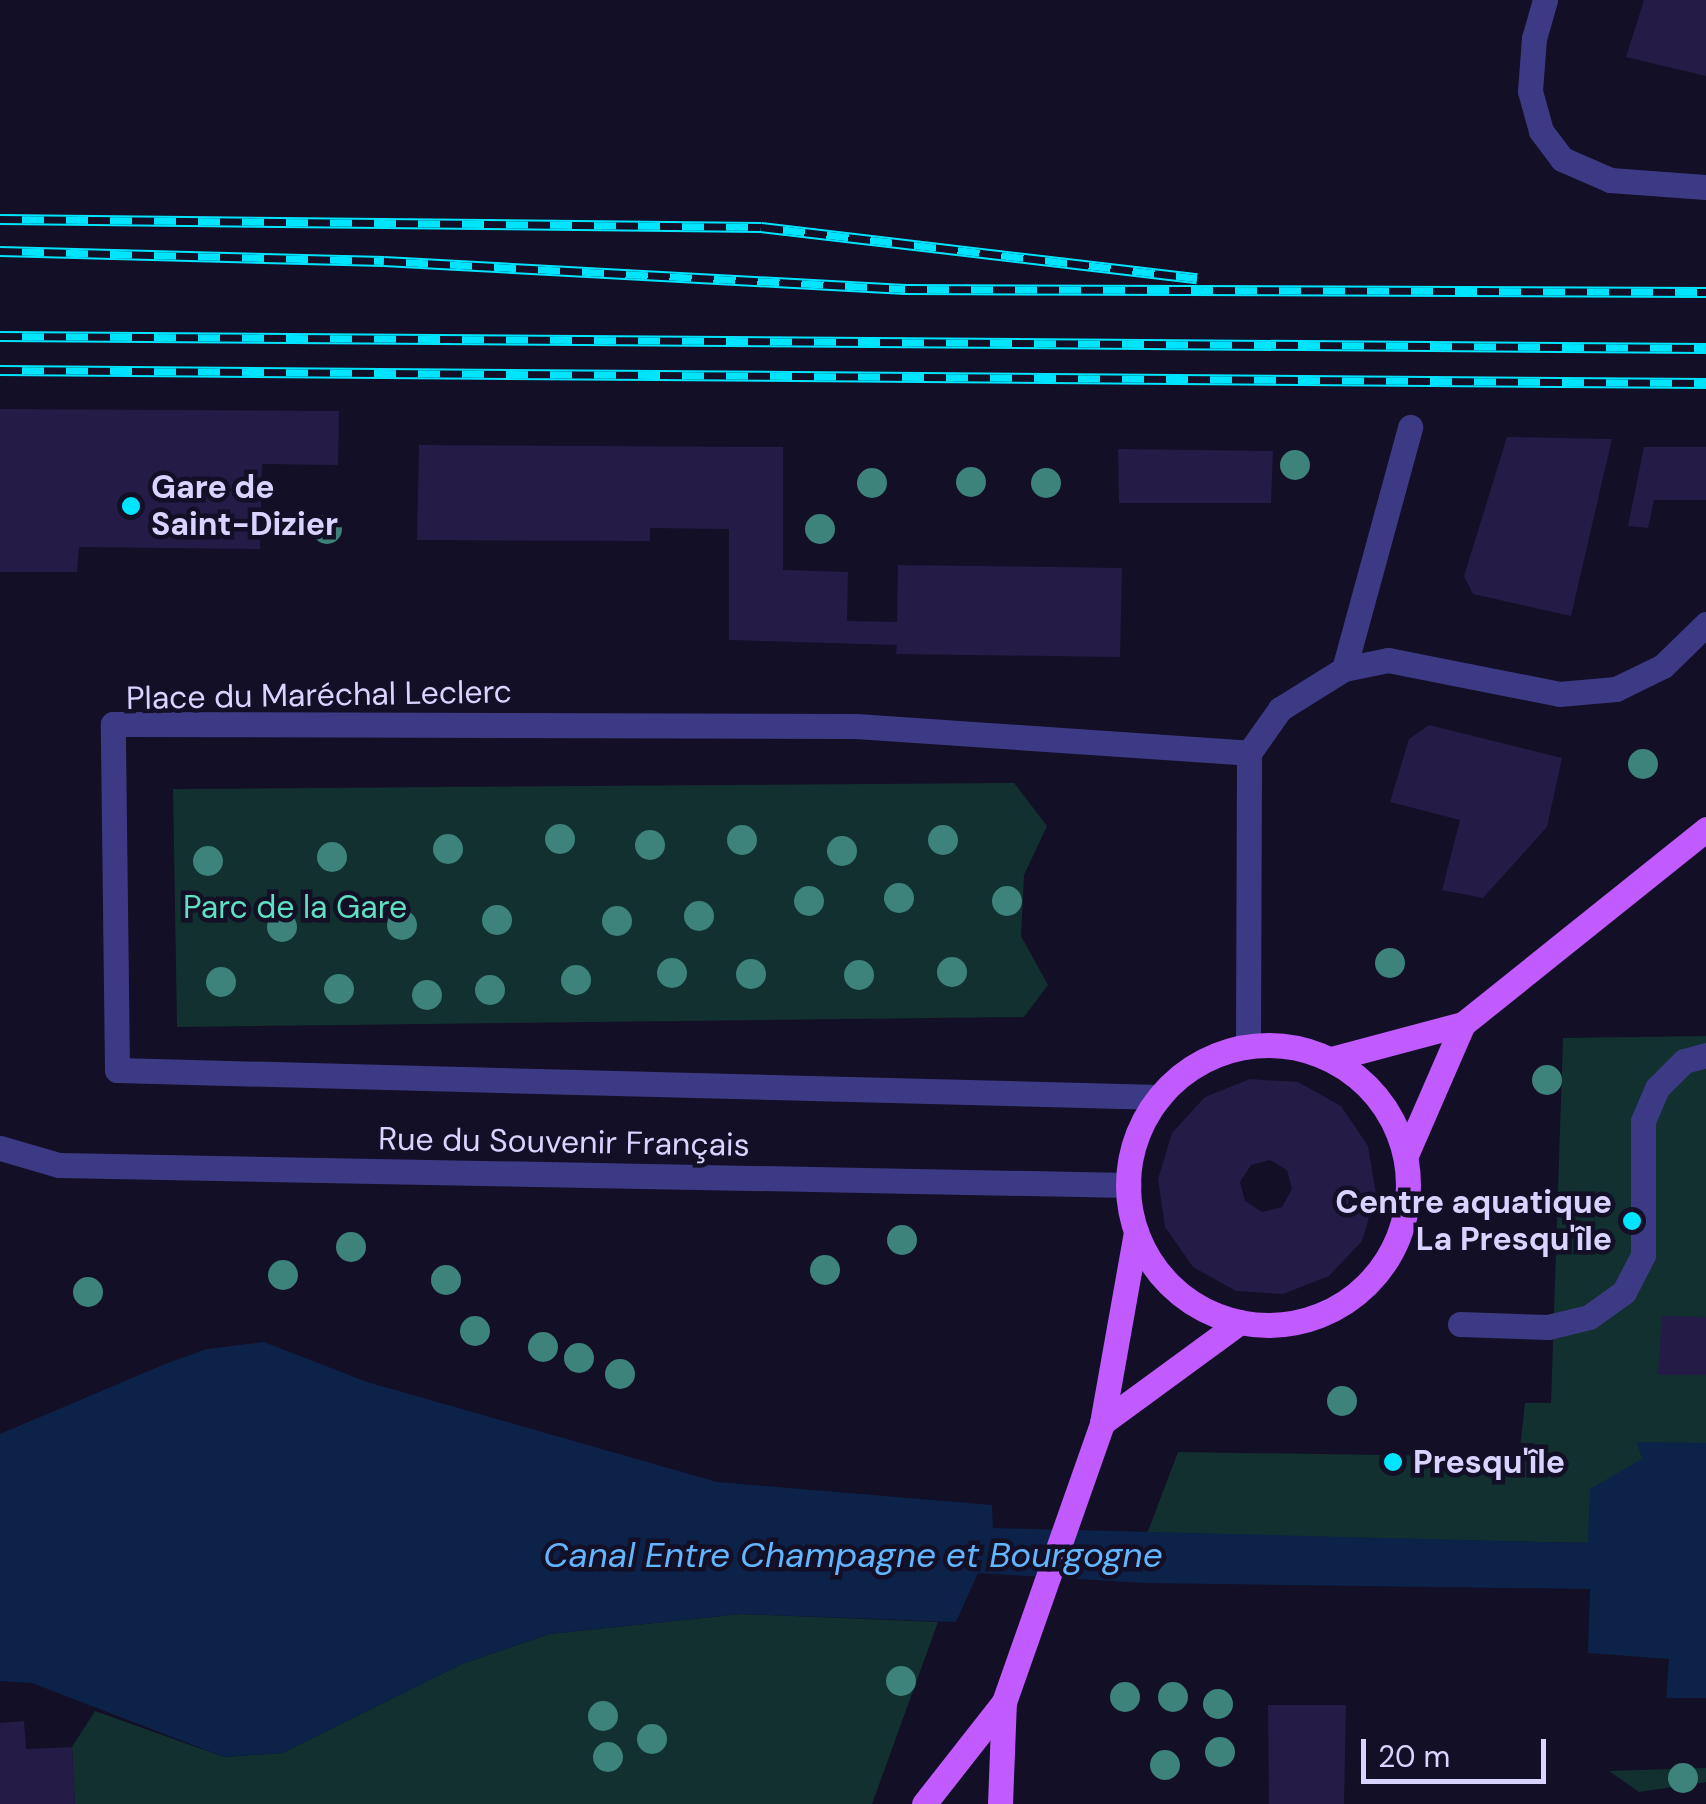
<!DOCTYPE html>
<html>
<head>
<meta charset="utf-8">
<style>
  body { margin:0 }
  #map { position:relative; width:1706px; height:1804px; overflow:hidden; background:#130f26; font-family:"DM Sans",sans-serif }
  div>[style] { position:absolute }
  .green>* { inset:0; background:#12302f }
  .water>* { inset:0; background:#0c2248 }
  .building>* { inset:0; background:#241b47 }
  .minor>* { height:25px; margin:-12.5px; padding:0 12.5px; transform-origin:12.5px; border-radius:12.5px; background:#3d3a85 }
  .major>* { height:25px; margin:-12.5px; padding:0 12.5px; transform-origin:12.5px; border-radius:12.5px; background:#c25bff }
  .major>.ring { margin:-12.5px; padding:0; box-sizing:content-box; background:none; border:25px solid #c25bff; border-radius:50% }
  .rail>* { height:11px; margin-top:-5.5px; transform-origin:0; background:repeating-linear-gradient(90deg,#130f26 0 22px,#00e5ff 0 44px); box-sizing:border-box; border-block:2px solid #00e5ff }
  .trees>* { width:30px; height:30px; margin:-15px; border-radius:50%; background:#3d827b }
  .dots>* { width:28px; height:28px; translate:-50% -50%; box-sizing:border-box; border:5px solid #130f26; border-radius:50% }
  span { translate:-50% -50%; white-space:nowrap; text-align:center; line-height:1.15; -webkit-text-stroke:9px #130f26; paint-order:stroke }
  .poi-label { font-size:32px; color:#d9d4ff; font-weight:700 }
  .left { translate:0 -50%; text-align:left }
  .right { translate:-100% -50%; text-align:right }
  .street-label { font-size:32px; color:#d9d4ff }
  .park-label { font-size:32px; color:#5fe0c0 }
  .water-label { font-size:35px; color:#62b6ff; font-style:italic }
  .scale { position:absolute; left:1361px; top:1739px; width:185px; height:45px; box-sizing:border-box; border:5px solid #d9d4ff; border-top:0; padding-left:12px; font-size:30px; line-height:35px; white-space:nowrap; color:#d9d4ff; -webkit-text-stroke:8px #130f26; paint-order:stroke }
</style>
</head>
<body>
<div id="map">
  <div class="green">
    <div style="clip-path:polygon(1014px 783px,1047px 826px,1024px 875px,1021px 936px,1048px 985px,1024px 1017px,177px 1027px,173px 789px)"></div>
    <div style="clip-path:polygon(1706px 1036px,1706px 1443px,1638px 1443px,1643px 1459px,1589px 1543px,1147px 1534px,1178px 1452px,1519px 1457px,1525px 1403px,1551px 1403px,1563px 1038px)"></div>
    <div style="clip-path:polygon(741px 1614px,938px 1622px,872px 1804px,75px 1804px,72px 1747px,95px 1711px,224px 1757px,282px 1753px,462px 1664px,549px 1634px)"></div>
    <div style="clip-path:polygon(1706px 1768px,1706px 1782px,1639px 1792px,1609px 1771px)"></div>
  </div>
  <div class="water">
    <div style="clip-path:polygon(264px 1342px,367px 1382px,717px 1482px,992px 1505px,993px 1528px,1588px 1543px,1590px 1489px,1642px 1459px,1637px 1442px,1706px 1443px,1706px 1698px,1666px 1698px,1669px 1659px,1588px 1653px,1590px 1589px,1144px 1583px,978px 1573px,956px 1622px,741px 1614px,549px 1634px,462px 1664px,282px 1753px,224px 1757px,32px 1683px,0 1681px,0 1434px,165px 1364px,207px 1349px)"></div>
  </div>
  <div class="building">
    <div style="clip-path:polygon(1644px 0,1706px 0,1706px 76px,1626px 57px)"></div>
    <div style="clip-path:polygon(0 409px,339px 411px,338px 465px,262px 464px,260px 549px,79px 547px,77px 572px,0 572px)"></div>
    <div style="clip-path:polygon(1507px 437px,1612px 439px,1571px 616px,1473px 594px,1464px 576px)"></div>
    <div style="clip-path:polygon(419px 445px,783px 447px,783px 570px,848px 572px,847px 621px,897px 622px,898px 565px,1122px 568px,1120px 657px,896px 654px,897px 645px,729px 640px,729px 529px,650px 528px,650px 541px,417px 540px)"></div>
    <div style="clip-path:polygon(1644px 447px,1706px 447px,1706px 500px,1654px 500px,1648px 528px,1628px 526px)"></div>
    <div style="clip-path:polygon(1118px 449px,1273px 451px,1271px 503px,1119px 503px)"></div>
    <div style="clip-path:polygon(1429px 725px,1562px 758px,1547px 827px,1483px 898px,1442px 890px,1460px 820px,1390px 802px,1409px 739px)"></div>
    <div style="clip-path:polygon(evenodd,1250px 1079px,1298px 1082px,1341px 1106px,1368px 1146px,1376px 1194px,1362px 1241px,1329px 1276px,1283px 1294px,1236px 1291px,1193px 1267px,1165px 1227px,1158px 1179px,1172px 1133px,1205px 1097px,1250px 1079px,1270px 1160px,1287px 1170px,1292px 1189px,1282px 1207px,1262px 1212px,1245px 1201px,1240px 1182px,1251px 1165px,1270px 1160px)"></div>
    <div style="clip-path:polygon(1662px 1316px,1706px 1317px,1706px 1375px,1658px 1375px)"></div>
    <div style="clip-path:polygon(1268px 1705px,1346px 1705px,1344px 1804px,1269px 1804px)"></div>
    <div style="clip-path:polygon(24px 1721px,26px 1749px,72px 1747px,75px 1804px,0 1804px,0 1723px)"></div>
  </div>
  <div class="minor">
    <div style="left:1545px;top:0;width:40px;rotate:106deg"></div>
    <div style="left:1534px;top:38px;width:53px;rotate:94.3deg"></div>
    <div style="left:1530px;top:91px;width:41px;rotate:74.6deg"></div>
    <div style="left:1541px;top:131px;width:35px;rotate:53deg"></div>
    <div style="left:1562px;top:159px;width:52px;rotate:23.6deg"></div>
    <div style="left:1610px;top:180px;width:96px;rotate:4.2deg"></div>
    <div style="left:1344px;top:669px;width:251px;rotate:-74.7deg"></div>
    <div style="left:1248px;top:1046px;width:293px;rotate:-89.8deg"></div>
    <div style="left:1249px;top:753px;width:54px;rotate:-54.8deg"></div>
    <div style="left:1280px;top:709px;width:75px;rotate:-32deg"></div>
    <div style="left:1344px;top:669px;width:45px;rotate:-11.6deg"></div>
    <div style="left:1388px;top:660px;width:174px;rotate:11.2deg"></div>
    <div style="left:1559px;top:694px;width:57px;rotate:-5deg"></div>
    <div style="left:1616px;top:689px;width:52px;rotate:-26.1deg"></div>
    <div style="left:1663px;top:666px;width:60px;rotate:-44.3deg"></div>
    <div style="left:1160px;top:1097px;width:1043px;rotate:-178.52deg"></div>
    <div style="left:117px;top:1070px;width:346px;rotate:-90.7deg"></div>
    <div style="left:113px;top:724px;width:743px;rotate:0.15deg"></div>
    <div style="left:856px;top:726px;width:394px;rotate:3.9deg"></div>
    <div style="left:0;top:1148px;width:61px;rotate:16.1deg"></div>
    <div style="left:59px;top:1165px;width:1070px;rotate:1.07deg"></div>
    <div style="left:1460px;top:1324px;width:88px;rotate:2deg"></div>
    <div style="left:1548px;top:1327px;width:42px;rotate:-13.7deg"></div>
    <div style="left:1589px;top:1317px;width:43px;rotate:-35.5deg"></div>
    <div style="left:1624px;top:1292px;width:42px;rotate:-62.8deg"></div>
    <div style="left:1643px;top:1255px;width:134px;rotate:-90deg"></div>
    <div style="left:1643px;top:1121px;width:36px;rotate:-67deg"></div>
    <div style="left:1657px;top:1088px;width:38px;rotate:-45deg"></div>
    <div style="left:1684px;top:1061px;width:23px;rotate:-15deg"></div>
  </div>
  <div class="major">
    <div class="ring" style="left:1128px;top:1045px;width:255px;height:255px"></div>
    <div style="left:1331px;top:1059px;width:137px;rotate:-14.9deg"></div>
    <div style="left:1463px;top:1024px;width:312px;rotate:-38.7deg"></div>
    <div style="left:1406px;top:1155px;width:143px;rotate:-66.5deg"></div>
    <div style="left:1102px;top:1423px;width:171px;rotate:-36.2deg"></div>
    <div style="left:924px;top:1804px;width:130px;rotate:-51.9deg"></div>
    <div style="left:1000px;top:1804px;width:102px;rotate:-87.8deg"></div>
    <div style="left:1004px;top:1702px;width:296px;rotate:-70.6deg"></div>
    <div style="left:1102px;top:1423px;width:194px;rotate:-79.9deg"></div>
  </div>
  <div class="rail">
    <div style="left:0;top:219px;width:761px;rotate:0.6deg"></div>
    <div style="left:761px;top:227px;width:439px;rotate:6.7deg"></div>
    <div style="left:0;top:251px;width:384px;rotate:1.5deg"></div>
    <div style="left:384px;top:261px;width:522px;rotate:3.08deg"></div>
    <div style="left:905px;top:289px;width:801px;rotate:0.21deg"></div>
    <div style="left:0;top:336px;width:1706px;rotate:0.4deg"></div>
    <div style="left:0;top:370px;width:1706px;rotate:0.44deg"></div>
  </div>
  <div class="trees">
    <div style="left:1295px;top:465px"></div>
    <div style="left:971px;top:482px"></div>
    <div style="left:872px;top:483px"></div>
    <div style="left:1046px;top:483px"></div>
    <div style="left:327px;top:529px"></div>
    <div style="left:820px;top:529px"></div>
    <div style="left:1643px;top:764px"></div>
    <div style="left:560px;top:839px"></div>
    <div style="left:742px;top:840px"></div>
    <div style="left:943px;top:840px"></div>
    <div style="left:650px;top:845px"></div>
    <div style="left:448px;top:849px"></div>
    <div style="left:842px;top:851px"></div>
    <div style="left:332px;top:857px"></div>
    <div style="left:208px;top:861px"></div>
    <div style="left:899px;top:898px"></div>
    <div style="left:809px;top:901px"></div>
    <div style="left:1007px;top:901px"></div>
    <div style="left:699px;top:916px"></div>
    <div style="left:497px;top:920px"></div>
    <div style="left:617px;top:921px"></div>
    <div style="left:402px;top:925px"></div>
    <div style="left:282px;top:927px"></div>
    <div style="left:1390px;top:963px"></div>
    <div style="left:952px;top:972px"></div>
    <div style="left:672px;top:973px"></div>
    <div style="left:751px;top:974px"></div>
    <div style="left:859px;top:975px"></div>
    <div style="left:576px;top:980px"></div>
    <div style="left:221px;top:982px"></div>
    <div style="left:339px;top:989px"></div>
    <div style="left:490px;top:990px"></div>
    <div style="left:427px;top:995px"></div>
    <div style="left:1547px;top:1080px"></div>
    <div style="left:902px;top:1240px"></div>
    <div style="left:351px;top:1247px"></div>
    <div style="left:825px;top:1270px"></div>
    <div style="left:283px;top:1275px"></div>
    <div style="left:446px;top:1280px"></div>
    <div style="left:88px;top:1292px"></div>
    <div style="left:475px;top:1331px"></div>
    <div style="left:543px;top:1347px"></div>
    <div style="left:579px;top:1358px"></div>
    <div style="left:620px;top:1374px"></div>
    <div style="left:1342px;top:1401px"></div>
    <div style="left:901px;top:1681px"></div>
    <div style="left:1125px;top:1697px"></div>
    <div style="left:1173px;top:1697px"></div>
    <div style="left:1218px;top:1704px"></div>
    <div style="left:603px;top:1716px"></div>
    <div style="left:652px;top:1739px"></div>
    <div style="left:1220px;top:1752px"></div>
    <div style="left:608px;top:1757px"></div>
    <div style="left:1165px;top:1765px"></div>
    <div style="left:1683px;top:1778px"></div>
  </div>
  <div class="dots">
    <div style="left:131px;top:506px;background:#00e5ff"></div>
    <div style="left:1632px;top:1221px;background:#00e5ff"></div>
    <div style="left:1393px;top:1462px;background:#00e5ff"></div>
  </div>
  <div class="poi-label">
    <span class="left" style="left:151px;top:506px">Gare de<br>Saint-Dizier</span>
    <span class="right" style="left:1612px;top:1221px">Centre aquatique<br>La Presqu'île</span>
    <span class="left" style="left:1413px;top:1462px">Presqu'île</span>
  </div>
  <div class="street-label">
    <span style="left:319px;top:695px;rotate:-1deg">Place du Maréchal Leclerc</span>
    <span style="left:564px;top:1142px;rotate:1deg">Rue du Souvenir Français</span>
  </div>
  <div class="park-label">
    <span style="left:295px;top:907px">Parc de la Gare</span>
  </div>
  <div class="water-label">
    <span style="left:853px;top:1555px">Canal Entre Champagne et Bourgogne</span>
  </div>
  <div class="scale">20 m</div>
</div>
</body>
</html>
